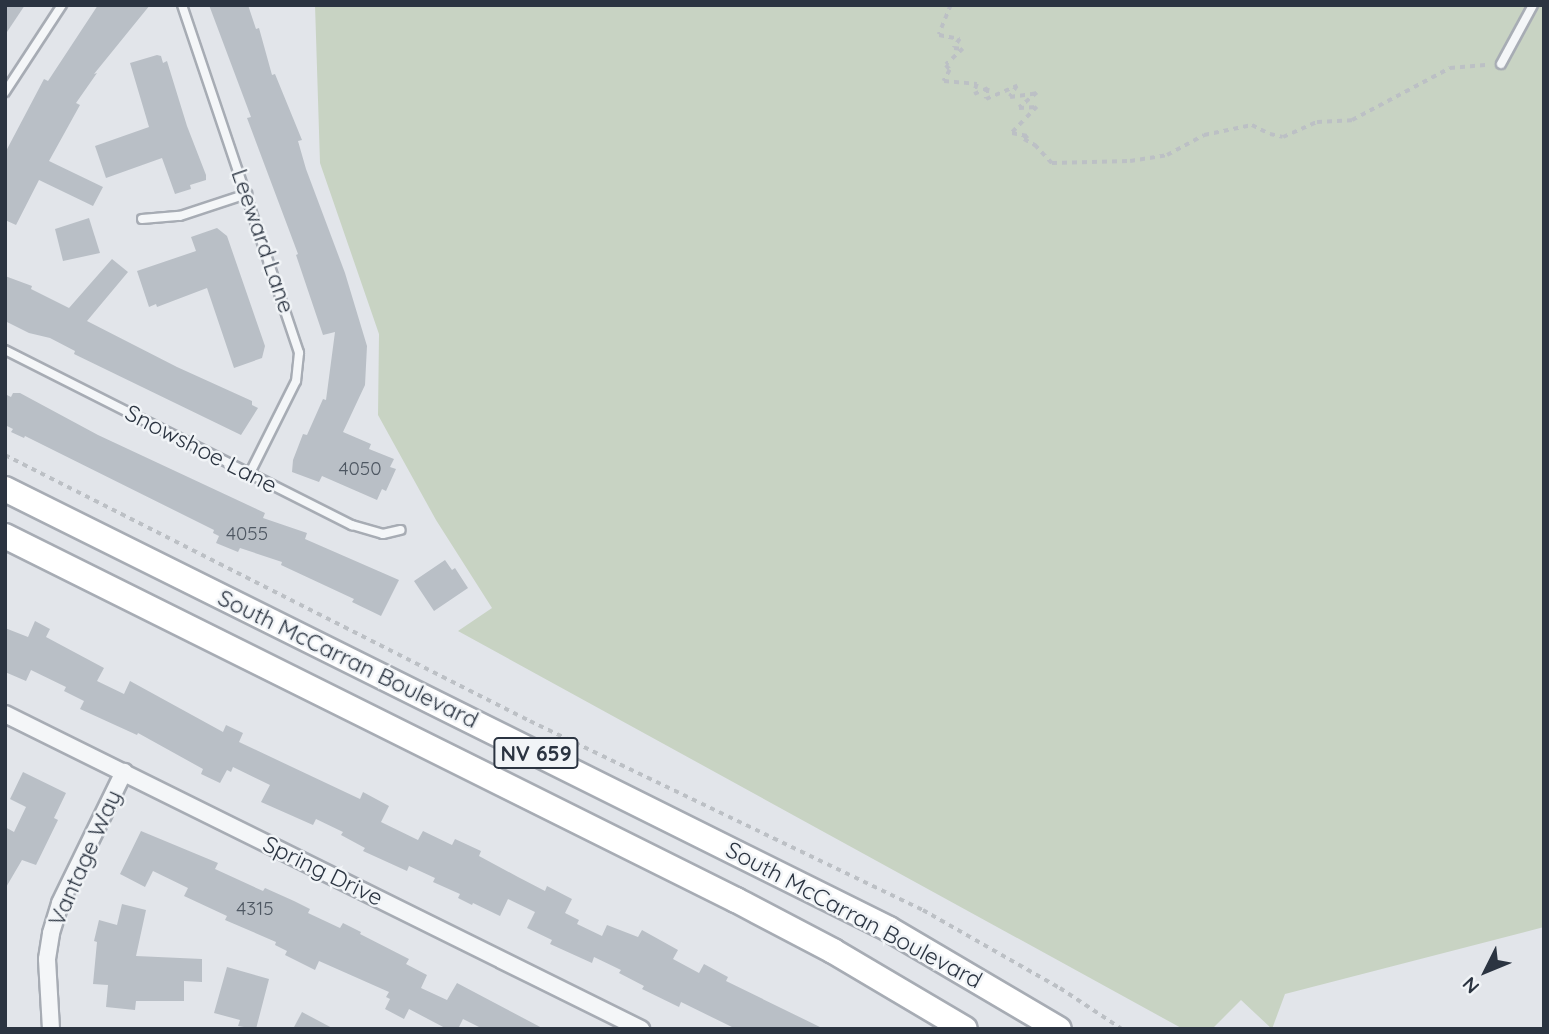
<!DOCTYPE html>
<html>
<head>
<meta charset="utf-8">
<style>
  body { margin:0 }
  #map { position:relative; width:1549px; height:1034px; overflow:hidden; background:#e2e5ea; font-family:Quicksand,sans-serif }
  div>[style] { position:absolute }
  .green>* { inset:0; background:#c8d3c3 }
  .building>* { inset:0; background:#b9bfc6 }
  .path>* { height:3.5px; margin-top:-1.75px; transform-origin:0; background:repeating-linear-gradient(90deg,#bcc0c5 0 5px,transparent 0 10px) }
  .roads { filter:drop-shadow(2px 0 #a7acb4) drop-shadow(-2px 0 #a7acb4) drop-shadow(0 2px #a7acb4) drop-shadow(0 -2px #a7acb4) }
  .service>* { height:8px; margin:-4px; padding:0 4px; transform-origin:4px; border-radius:4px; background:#f4f6f8 }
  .minor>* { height:16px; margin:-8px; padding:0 8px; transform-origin:8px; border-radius:8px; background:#f4f6f8 }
  .primary>* { height:24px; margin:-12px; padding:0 12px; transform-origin:12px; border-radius:12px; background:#fff }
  span { translate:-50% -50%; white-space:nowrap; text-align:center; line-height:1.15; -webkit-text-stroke:5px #f1f4f7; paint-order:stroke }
  .number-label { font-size:19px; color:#4e5762 }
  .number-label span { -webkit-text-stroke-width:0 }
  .shield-label span { padding:2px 5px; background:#f1f4f7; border:2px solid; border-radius:5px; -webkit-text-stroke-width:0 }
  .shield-label { font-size:21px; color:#2b3441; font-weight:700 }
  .street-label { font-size:23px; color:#2b3441 }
  .frame { position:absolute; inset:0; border:7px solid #2b3441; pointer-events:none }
  .north { position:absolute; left:1451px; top:936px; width:70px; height:70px; -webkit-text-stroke:5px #f1f4f7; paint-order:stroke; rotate:227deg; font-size:19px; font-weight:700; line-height:28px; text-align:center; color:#2b3441 }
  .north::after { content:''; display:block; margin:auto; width:24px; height:32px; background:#2b3441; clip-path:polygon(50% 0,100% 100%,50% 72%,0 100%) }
</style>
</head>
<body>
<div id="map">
  <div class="green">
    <div style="clip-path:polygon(315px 5px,1544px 5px,1544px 927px,1285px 994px,1272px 1029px,1241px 1000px,1212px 1029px,1183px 1029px,458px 631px,492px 608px,436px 520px,378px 415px,379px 334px,320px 163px)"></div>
  </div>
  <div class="building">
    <div style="clip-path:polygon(5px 5px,25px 5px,5px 35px)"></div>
    <div style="clip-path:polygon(98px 5px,150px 5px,94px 74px,97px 73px,76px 103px,80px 105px,49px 161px,103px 187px,93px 206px,39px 180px,16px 225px,5px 220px,5px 153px,44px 79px,48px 81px)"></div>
    <div style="clip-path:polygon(209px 5px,248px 5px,256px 29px,259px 28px,272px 75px,275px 74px,302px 140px,298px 141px,306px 169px,345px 273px,367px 346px,365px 385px,343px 432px,371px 444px,369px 449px,394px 459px,390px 467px,396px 469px,386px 491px,382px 489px,377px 500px,322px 476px,319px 482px,292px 472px,293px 460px,303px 434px,307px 435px,323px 399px,326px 400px,335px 332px,323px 335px,296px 255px,298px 254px,247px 118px,251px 117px)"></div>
    <div style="clip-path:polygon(157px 55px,161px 56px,163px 63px,167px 61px,187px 126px,206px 175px,206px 180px,190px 185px,191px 189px,175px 194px,162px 158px,106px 178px,95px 146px,149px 127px,130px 63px)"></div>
    <div style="clip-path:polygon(89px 218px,100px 253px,63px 261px,55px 229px)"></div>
    <div style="clip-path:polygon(217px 228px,227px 236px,265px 346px,262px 358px,234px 368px,207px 288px,157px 307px,156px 304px,149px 307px,137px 271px,196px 251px,191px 237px)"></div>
    <div style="clip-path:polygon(112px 259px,128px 272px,87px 321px,177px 367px,252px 401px,252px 405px,258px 408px,241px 435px,74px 354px,75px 351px,50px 338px,29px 333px,5px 321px,5px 276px,32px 286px,31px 289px,69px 308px)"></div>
    <div style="clip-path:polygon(13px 393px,20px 393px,98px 435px,265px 513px,263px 518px,307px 533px,305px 539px,399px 580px,381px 616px,352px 602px,354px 599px,281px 565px,282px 562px,240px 548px,238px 552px,216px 543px,219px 536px,213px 533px,214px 530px,25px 436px,24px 438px,11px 432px,13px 429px,5px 425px,5px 394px,11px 397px)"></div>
    <div style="clip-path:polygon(445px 560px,452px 570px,455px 568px,468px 588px,434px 611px,414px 581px)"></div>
    <div style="clip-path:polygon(35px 621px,50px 629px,46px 637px,104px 668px,97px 681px,124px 694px,130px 681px,223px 732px,226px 725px,243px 733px,239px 742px,360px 799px,363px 792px,389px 806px,381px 822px,418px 840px,423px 831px,452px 845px,455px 839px,481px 851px,479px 856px,518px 877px,545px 891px,547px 886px,572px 899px,565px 913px,579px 920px,577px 924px,602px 936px,607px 925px,638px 937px,642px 930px,678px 950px,673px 959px,699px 973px,704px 964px,728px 977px,726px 981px,824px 1029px,736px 1029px,681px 1002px,679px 1007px,642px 989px,644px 986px,619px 973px,621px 970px,594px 957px,592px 963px,550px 944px,552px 940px,527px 928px,535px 912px,508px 899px,500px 916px,473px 903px,472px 905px,458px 898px,460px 894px,433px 882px,435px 878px,409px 866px,407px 871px,363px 851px,365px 848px,341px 835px,343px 832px,316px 819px,313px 825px,261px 802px,270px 785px,233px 767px,231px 772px,227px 770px,220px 783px,201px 774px,203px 769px,138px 733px,137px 735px,80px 709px,84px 701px,64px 691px,66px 687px,31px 670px,26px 681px,5px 672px,5px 628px,28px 637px)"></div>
    <div style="clip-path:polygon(23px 772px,66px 793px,54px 818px,58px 820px,36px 865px,22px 860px,5px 889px,5px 827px,14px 832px,26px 807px,10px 799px)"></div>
    <div style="clip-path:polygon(141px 831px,218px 863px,215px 869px,263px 891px,265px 888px,294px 901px,310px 909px,308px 913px,340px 928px,343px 923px,361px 932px,360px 934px,409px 959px,406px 964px,427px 975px,421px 988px,447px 1000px,457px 983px,544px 1029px,483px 1029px,463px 1019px,458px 1029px,447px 1029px,409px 1009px,404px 1019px,385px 1009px,390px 999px,386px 997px,389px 992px,319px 961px,315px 970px,285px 955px,287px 951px,275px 945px,276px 942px,225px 920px,227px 916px,184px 896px,188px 888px,153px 871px,145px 887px,120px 874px)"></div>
    <div style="clip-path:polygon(122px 904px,146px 910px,136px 956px,202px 959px,202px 982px,184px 981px,184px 1001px,136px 1001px,135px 1010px,106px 1007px,108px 985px,93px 984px,97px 942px,94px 941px,99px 920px,117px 925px)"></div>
    <div style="clip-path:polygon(227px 967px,269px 979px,256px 1029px,238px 1026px,240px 1020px,214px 1013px)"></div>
    <div style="clip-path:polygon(302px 1012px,334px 1029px,293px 1029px)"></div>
  </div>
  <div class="path">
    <div style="left:951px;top:5px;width:32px;rotate:112deg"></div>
    <div style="left:939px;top:35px;width:21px;rotate:11deg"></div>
    <div style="left:960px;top:39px;width:11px;rotate:124deg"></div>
    <div style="left:954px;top:48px;width:9px;rotate:6deg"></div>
    <div style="left:963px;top:49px;width:23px;rotate:137deg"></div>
    <div style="left:946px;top:65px;width:6px;rotate:51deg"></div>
    <div style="left:950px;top:70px;width:13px;rotate:119deg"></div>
    <div style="left:944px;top:81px;width:33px;rotate:5deg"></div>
    <div style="left:977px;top:84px;width:10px;rotate:107deg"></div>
    <div style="left:974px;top:94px;width:15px;rotate:-23deg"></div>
    <div style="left:988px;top:88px;width:11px;rotate:100deg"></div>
    <div style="left:986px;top:99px;width:34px;rotate:-23deg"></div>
    <div style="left:1017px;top:86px;width:13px;rotate:122deg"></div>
    <div style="left:1010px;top:97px;width:27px;rotate:-8deg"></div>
    <div style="left:1037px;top:93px;width:23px;rotate:140deg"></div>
    <div style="left:1019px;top:108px;width:18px;rotate:-3deg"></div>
    <div style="left:1037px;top:107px;width:36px;rotate:134deg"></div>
    <div style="left:1012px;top:133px;width:16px;rotate:11deg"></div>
    <div style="left:1028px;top:136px;width:5px;rotate:143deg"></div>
    <div style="left:1024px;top:139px;width:13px;rotate:29deg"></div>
    <div style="left:1035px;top:145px;width:25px;rotate:47deg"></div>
    <div style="left:1052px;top:163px;width:78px;rotate:-1.5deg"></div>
    <div style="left:1130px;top:161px;width:37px;rotate:-9deg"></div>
    <div style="left:1167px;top:155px;width:42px;rotate:-28.4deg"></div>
    <div style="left:1204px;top:135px;width:49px;rotate:-11.8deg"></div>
    <div style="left:1252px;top:125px;width:20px;rotate:27deg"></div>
    <div style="left:1270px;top:134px;width:13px;rotate:13deg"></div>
    <div style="left:1283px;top:137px;width:37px;rotate:-24deg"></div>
    <div style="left:1317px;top:122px;width:35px;rotate:-3deg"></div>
    <div style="left:1352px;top:120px;width:111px;rotate:-28deg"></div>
    <div style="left:1450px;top:68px;width:38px;rotate:-5deg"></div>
    <div style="left:5px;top:455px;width:589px;rotate:26.87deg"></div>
    <div style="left:530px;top:721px;width:436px;rotate:25.7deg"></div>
    <div style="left:923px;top:910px;width:158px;rotate:29.7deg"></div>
    <div style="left:1060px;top:988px;width:74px;rotate:33.5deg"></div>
  </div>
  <div class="roads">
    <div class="service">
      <div style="left:182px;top:5px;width:367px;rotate:71.4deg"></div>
      <div style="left:299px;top:353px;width:28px;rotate:96deg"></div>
      <div style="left:296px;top:381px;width:103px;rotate:116.6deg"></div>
      <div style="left:1501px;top:64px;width:67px;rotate:-61.5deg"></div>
      <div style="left:5px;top:92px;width:104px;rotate:-56.8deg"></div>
      <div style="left:142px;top:219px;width:38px;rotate:-5deg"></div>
      <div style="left:180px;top:216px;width:71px;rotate:-18.2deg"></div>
      <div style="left:5px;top:350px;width:389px;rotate:26.8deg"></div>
      <div style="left:352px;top:525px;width:32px;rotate:16deg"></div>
      <div style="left:383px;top:534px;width:18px;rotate:-13deg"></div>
    </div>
    <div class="minor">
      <div style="left:5px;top:714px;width:710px;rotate:26.35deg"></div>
      <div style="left:51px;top:1029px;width:70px;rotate:-93.3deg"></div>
      <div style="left:47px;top:959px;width:26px;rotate:-81deg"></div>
      <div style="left:51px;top:933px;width:31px;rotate:-73deg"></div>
      <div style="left:60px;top:903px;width:146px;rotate:-64deg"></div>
    </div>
    <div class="primary">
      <div style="left:5px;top:489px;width:987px;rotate:26.46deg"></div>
      <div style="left:889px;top:929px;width:197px;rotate:30.5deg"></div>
      <div style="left:5px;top:536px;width:817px;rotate:26.47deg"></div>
      <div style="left:736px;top:900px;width:110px;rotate:27.7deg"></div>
      <div style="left:833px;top:951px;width:153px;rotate:30.6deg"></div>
    </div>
  </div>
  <div class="number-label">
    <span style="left:360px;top:469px">4050</span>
    <span style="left:247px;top:534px">4055</span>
    <span style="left:255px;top:909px">4315</span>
  </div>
  <div class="shield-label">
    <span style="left:536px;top:753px">NV 659</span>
  </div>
  <div class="street-label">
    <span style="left:263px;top:241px;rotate:71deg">Leeward Lane</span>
    <span style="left:201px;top:449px;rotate:27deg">Snowshoe Lane</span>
    <span style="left:348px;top:659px;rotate:26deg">South McCarran Boulevard</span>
    <span style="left:85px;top:858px;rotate:-66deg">Vantage Way</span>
    <span style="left:323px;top:871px;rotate:26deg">Spring Drive</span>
    <span style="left:854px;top:915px;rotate:28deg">South McCarran Boulevard</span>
  </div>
  <div class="frame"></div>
  <div class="north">N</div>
</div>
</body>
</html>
